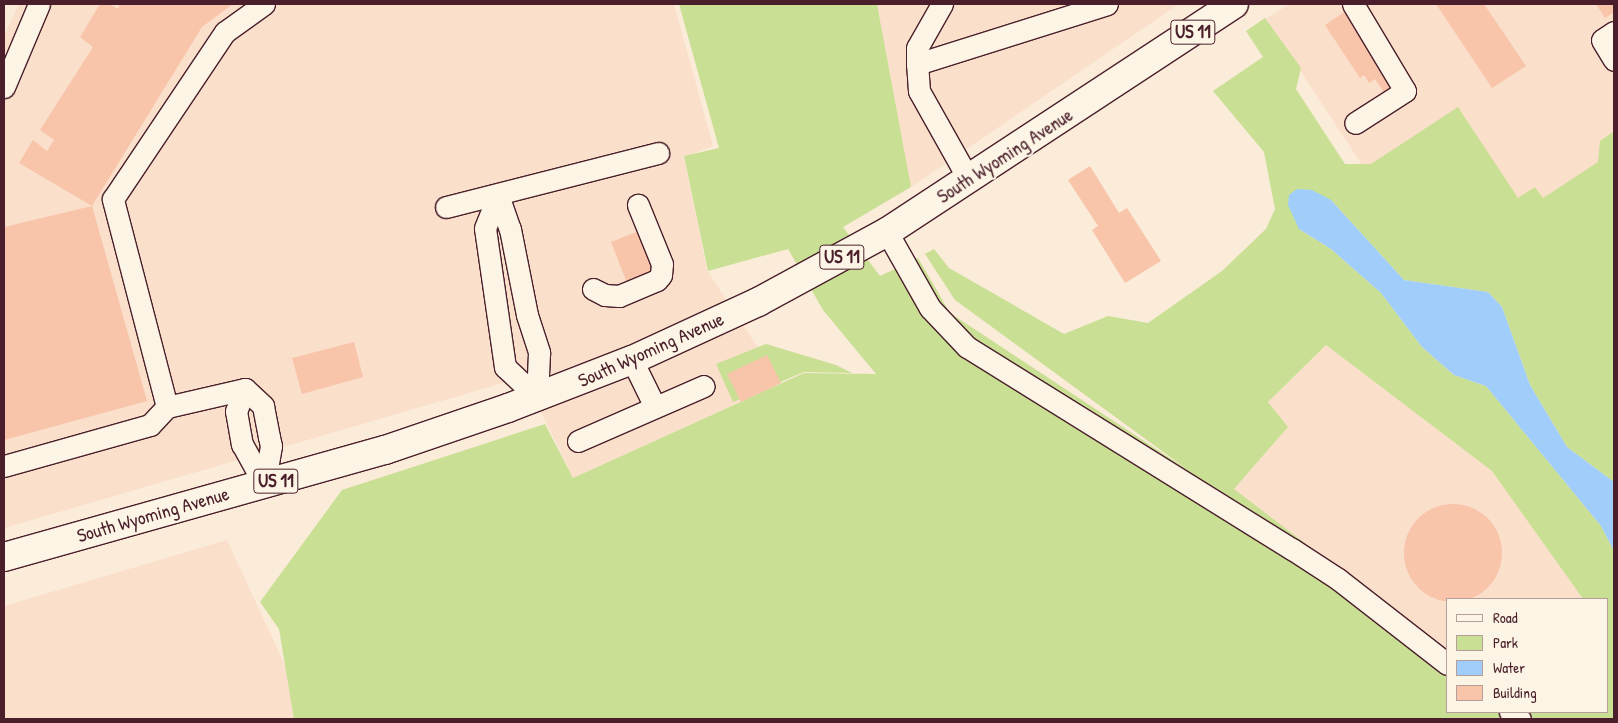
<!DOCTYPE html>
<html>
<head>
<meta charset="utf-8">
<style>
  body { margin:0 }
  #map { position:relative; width:1618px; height:723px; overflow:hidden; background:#fbebd9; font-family:"Patrick Hand",sans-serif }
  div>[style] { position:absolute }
  .built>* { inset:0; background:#fadfcb }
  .green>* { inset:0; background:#c9df94 }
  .water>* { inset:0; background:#a1cdfb }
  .building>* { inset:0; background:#f8c4aa }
  .round { border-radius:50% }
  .roads { filter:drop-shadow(1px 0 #4a1f2b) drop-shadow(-1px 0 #4a1f2b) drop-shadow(0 1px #4a1f2b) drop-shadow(0 -1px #4a1f2b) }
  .minor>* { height:21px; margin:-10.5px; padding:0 10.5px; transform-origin:10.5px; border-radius:10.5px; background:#fcf5e5 }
  .major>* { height:28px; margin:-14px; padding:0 14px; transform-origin:14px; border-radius:14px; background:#fcf5e5 }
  span { translate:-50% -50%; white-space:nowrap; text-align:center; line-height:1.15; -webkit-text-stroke:4px #fcf5e5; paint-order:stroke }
  .shield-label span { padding:1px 4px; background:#fcf5e5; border:1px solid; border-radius:4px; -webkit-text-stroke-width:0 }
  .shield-label { font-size:18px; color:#4a1f2b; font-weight:700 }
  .street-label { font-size:19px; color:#4a1f2b }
  .frame { position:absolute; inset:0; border:5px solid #4a1f2b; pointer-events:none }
  .legend { position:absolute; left:1446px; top:598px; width:162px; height:115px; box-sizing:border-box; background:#fcf5e5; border:1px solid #b59f9b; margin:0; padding:6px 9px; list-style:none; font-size:15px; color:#4a1f2b }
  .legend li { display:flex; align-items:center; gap:10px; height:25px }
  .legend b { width:25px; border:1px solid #b59f9b }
</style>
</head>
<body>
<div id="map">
  <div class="built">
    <div style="clip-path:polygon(19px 4px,674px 4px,713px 146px,684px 157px,707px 270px,781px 383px,573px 478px,524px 377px,4px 528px,4px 36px)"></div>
    <div style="clip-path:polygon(877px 4px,1179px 4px,911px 187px)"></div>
    <div style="clip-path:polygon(1289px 4px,1614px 4px,1614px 192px,1519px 245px,1374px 183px,1266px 19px)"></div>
    <div style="clip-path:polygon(1326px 345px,1492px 471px,1583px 599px,1447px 599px,1447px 651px,1234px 489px,1288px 427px,1268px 402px)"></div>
    <div style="clip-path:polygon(227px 540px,297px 691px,301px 719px,4px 719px,4px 606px)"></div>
  </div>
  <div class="green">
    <div style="clip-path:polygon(679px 4px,877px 4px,911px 187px,843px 227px,880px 276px,918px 258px,950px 313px,1188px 470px,955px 300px,925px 254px,934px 249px,949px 268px,1064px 334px,1108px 316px,1148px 323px,1222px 271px,1266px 229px,1275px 209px,1264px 152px,1213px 91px,1263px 57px,1246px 31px,1265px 18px,1301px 68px,1296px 89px,1345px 164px,1371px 164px,1458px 107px,1518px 198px,1535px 187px,1543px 198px,1598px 162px,1600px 141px,1613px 132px,1614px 482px,1567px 447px,1530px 385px,1502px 307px,1488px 292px,1404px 280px,1331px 200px,1299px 229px,1331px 249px,1381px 293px,1422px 347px,1454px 375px,1486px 386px,1601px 526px,1614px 551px,1614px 719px,1536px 719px,1525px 712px,1607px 712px,1607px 599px,1583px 599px,1492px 471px,1326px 345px,1268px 402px,1288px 427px,1234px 489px,1447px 651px,1447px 712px,1523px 712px,1534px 719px,294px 719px,279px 629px,260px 602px,342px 490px,545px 424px,573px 478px,804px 373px,876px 374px,823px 310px,788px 249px,708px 271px,684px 156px,719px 148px)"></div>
    <div style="clip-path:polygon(766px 344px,836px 365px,852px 373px,804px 372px,733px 402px,716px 364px)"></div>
  </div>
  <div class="water">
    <div style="clip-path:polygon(1297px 189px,1312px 190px,1331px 200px,1404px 280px,1488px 292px,1502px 307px,1530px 385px,1567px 447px,1614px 482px,1614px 551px,1601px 526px,1486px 386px,1454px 375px,1422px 347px,1381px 293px,1331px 249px,1299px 229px,1288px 205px,1289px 195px)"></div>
  </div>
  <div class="building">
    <div style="clip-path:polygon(100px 4px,109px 4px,118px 9px,120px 4px,233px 4px,202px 27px,92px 206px,19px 163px,33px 140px,47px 151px,54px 140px,40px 130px,93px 47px,80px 37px)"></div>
    <div style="clip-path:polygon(1436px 4px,1484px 4px,1526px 66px,1492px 88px)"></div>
    <div style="clip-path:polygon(1596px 4px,1614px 4px,1614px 12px,1605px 18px)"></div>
    <div style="clip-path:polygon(1349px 9px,1395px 87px,1385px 94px,1375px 79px,1369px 83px,1364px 75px,1360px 78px,1325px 25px)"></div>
    <div style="clip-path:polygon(1090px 166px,1119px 213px,1127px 208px,1161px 261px,1125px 283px,1092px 230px,1098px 226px,1068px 180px)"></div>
    <div style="clip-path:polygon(92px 206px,147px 401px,4px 440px,4px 227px)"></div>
    <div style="clip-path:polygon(639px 231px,655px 272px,627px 283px,611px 242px)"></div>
    <div style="clip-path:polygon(354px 342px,363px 377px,302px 394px,292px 358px)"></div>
    <div style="clip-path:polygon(767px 355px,781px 383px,741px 402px,727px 374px)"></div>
    <div class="round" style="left:1404px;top:504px;width:98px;height:98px"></div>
  </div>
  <div class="roads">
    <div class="minor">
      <div style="left:1353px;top:4px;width:101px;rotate:59.1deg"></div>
      <div style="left:1405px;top:91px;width:59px;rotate:147.4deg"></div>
      <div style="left:1614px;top:32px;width:14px;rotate:146deg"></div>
      <div style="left:1602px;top:40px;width:23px;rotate:59deg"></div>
      <div style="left:917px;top:64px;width:16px;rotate:-90deg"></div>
      <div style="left:917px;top:48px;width:51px;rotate:-60.4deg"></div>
      <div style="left:4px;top:87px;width:90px;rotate:-67.1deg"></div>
      <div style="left:969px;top:180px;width:102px;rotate:-119.3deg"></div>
      <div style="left:919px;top:91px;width:27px;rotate:-94deg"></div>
      <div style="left:917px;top:64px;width:199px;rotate:-17.5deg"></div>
      <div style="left:498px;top:195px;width:36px;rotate:71deg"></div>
      <div style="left:510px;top:229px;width:88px;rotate:78.8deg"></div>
      <div style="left:527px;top:315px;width:40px;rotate:72deg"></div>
      <div style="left:539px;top:353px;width:44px;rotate:92.6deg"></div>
      <div style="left:537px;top:397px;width:44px;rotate:-136.8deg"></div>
      <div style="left:505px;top:367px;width:140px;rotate:-98.2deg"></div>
      <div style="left:485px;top:228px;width:35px;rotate:-68deg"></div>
      <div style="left:446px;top:207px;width:219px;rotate:-14.3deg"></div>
      <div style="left:887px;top:232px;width:87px;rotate:60.5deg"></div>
      <div style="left:930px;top:308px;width:54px;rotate:46.5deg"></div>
      <div style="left:967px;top:347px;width:383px;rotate:31.9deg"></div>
      <div style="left:1292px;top:549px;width:55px;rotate:33.1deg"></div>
      <div style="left:1338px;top:579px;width:138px;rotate:37.9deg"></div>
      <div style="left:593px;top:289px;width:13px;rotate:27deg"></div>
      <div style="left:605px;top:295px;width:14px;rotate:4deg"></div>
      <div style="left:619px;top:296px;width:41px;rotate:-22.8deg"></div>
      <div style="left:657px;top:280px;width:6px;rotate:-51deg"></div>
      <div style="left:661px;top:275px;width:11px;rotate:-85deg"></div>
      <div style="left:662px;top:264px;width:64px;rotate:-112.1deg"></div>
      <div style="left:632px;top:360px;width:52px;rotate:63.9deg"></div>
      <div style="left:245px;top:389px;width:24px;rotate:112deg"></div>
      <div style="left:236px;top:411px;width:34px;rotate:80deg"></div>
      <div style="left:242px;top:444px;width:46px;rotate:61.2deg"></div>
      <div style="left:245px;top:389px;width:25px;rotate:43deg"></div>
      <div style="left:263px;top:406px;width:32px;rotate:79deg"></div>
      <div style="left:269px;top:437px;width:9px;rotate:77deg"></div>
      <div style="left:271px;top:446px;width:39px;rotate:100deg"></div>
      <div style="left:167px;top:407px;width:215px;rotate:-104.6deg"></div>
      <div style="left:113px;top:199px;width:201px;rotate:-56.2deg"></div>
      <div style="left:225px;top:32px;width:48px;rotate:-35.7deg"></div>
      <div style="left:578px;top:441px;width:137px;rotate:-23.6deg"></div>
      <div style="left:4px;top:466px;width:152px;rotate:-15.7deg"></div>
      <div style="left:150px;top:425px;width:25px;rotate:-47deg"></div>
      <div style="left:167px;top:407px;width:80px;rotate:-13deg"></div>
      <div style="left:1510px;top:712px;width:12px;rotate:35deg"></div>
    </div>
    <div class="major">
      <div style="left:4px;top:557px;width:396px;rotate:-15.7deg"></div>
      <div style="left:385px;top:450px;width:130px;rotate:-18.9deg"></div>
      <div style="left:508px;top:408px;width:133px;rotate:-21.2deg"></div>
      <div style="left:632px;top:360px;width:139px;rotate:-24.7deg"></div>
      <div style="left:758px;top:302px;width:147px;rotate:-28.5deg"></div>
      <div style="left:887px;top:232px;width:415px;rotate:-33.3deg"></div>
    </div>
  </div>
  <div class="shield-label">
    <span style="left:1193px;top:32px">US 11</span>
    <span style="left:842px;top:257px">US 11</span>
    <span style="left:276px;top:481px">US 11</span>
  </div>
  <div class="street-label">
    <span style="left:1005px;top:156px;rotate:-33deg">South Wyoming Avenue</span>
    <span style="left:651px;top:350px;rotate:-24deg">South Wyoming Avenue</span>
    <span style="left:153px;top:515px;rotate:-16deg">South Wyoming Avenue</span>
  </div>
  <div class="frame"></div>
  <ul class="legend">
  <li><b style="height:6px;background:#fcf5e5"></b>Road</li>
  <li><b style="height:14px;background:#c9df94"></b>Park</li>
  <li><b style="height:14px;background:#a1cdfb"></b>Water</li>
  <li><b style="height:14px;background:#f8c4aa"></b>Building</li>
  </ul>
</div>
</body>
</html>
